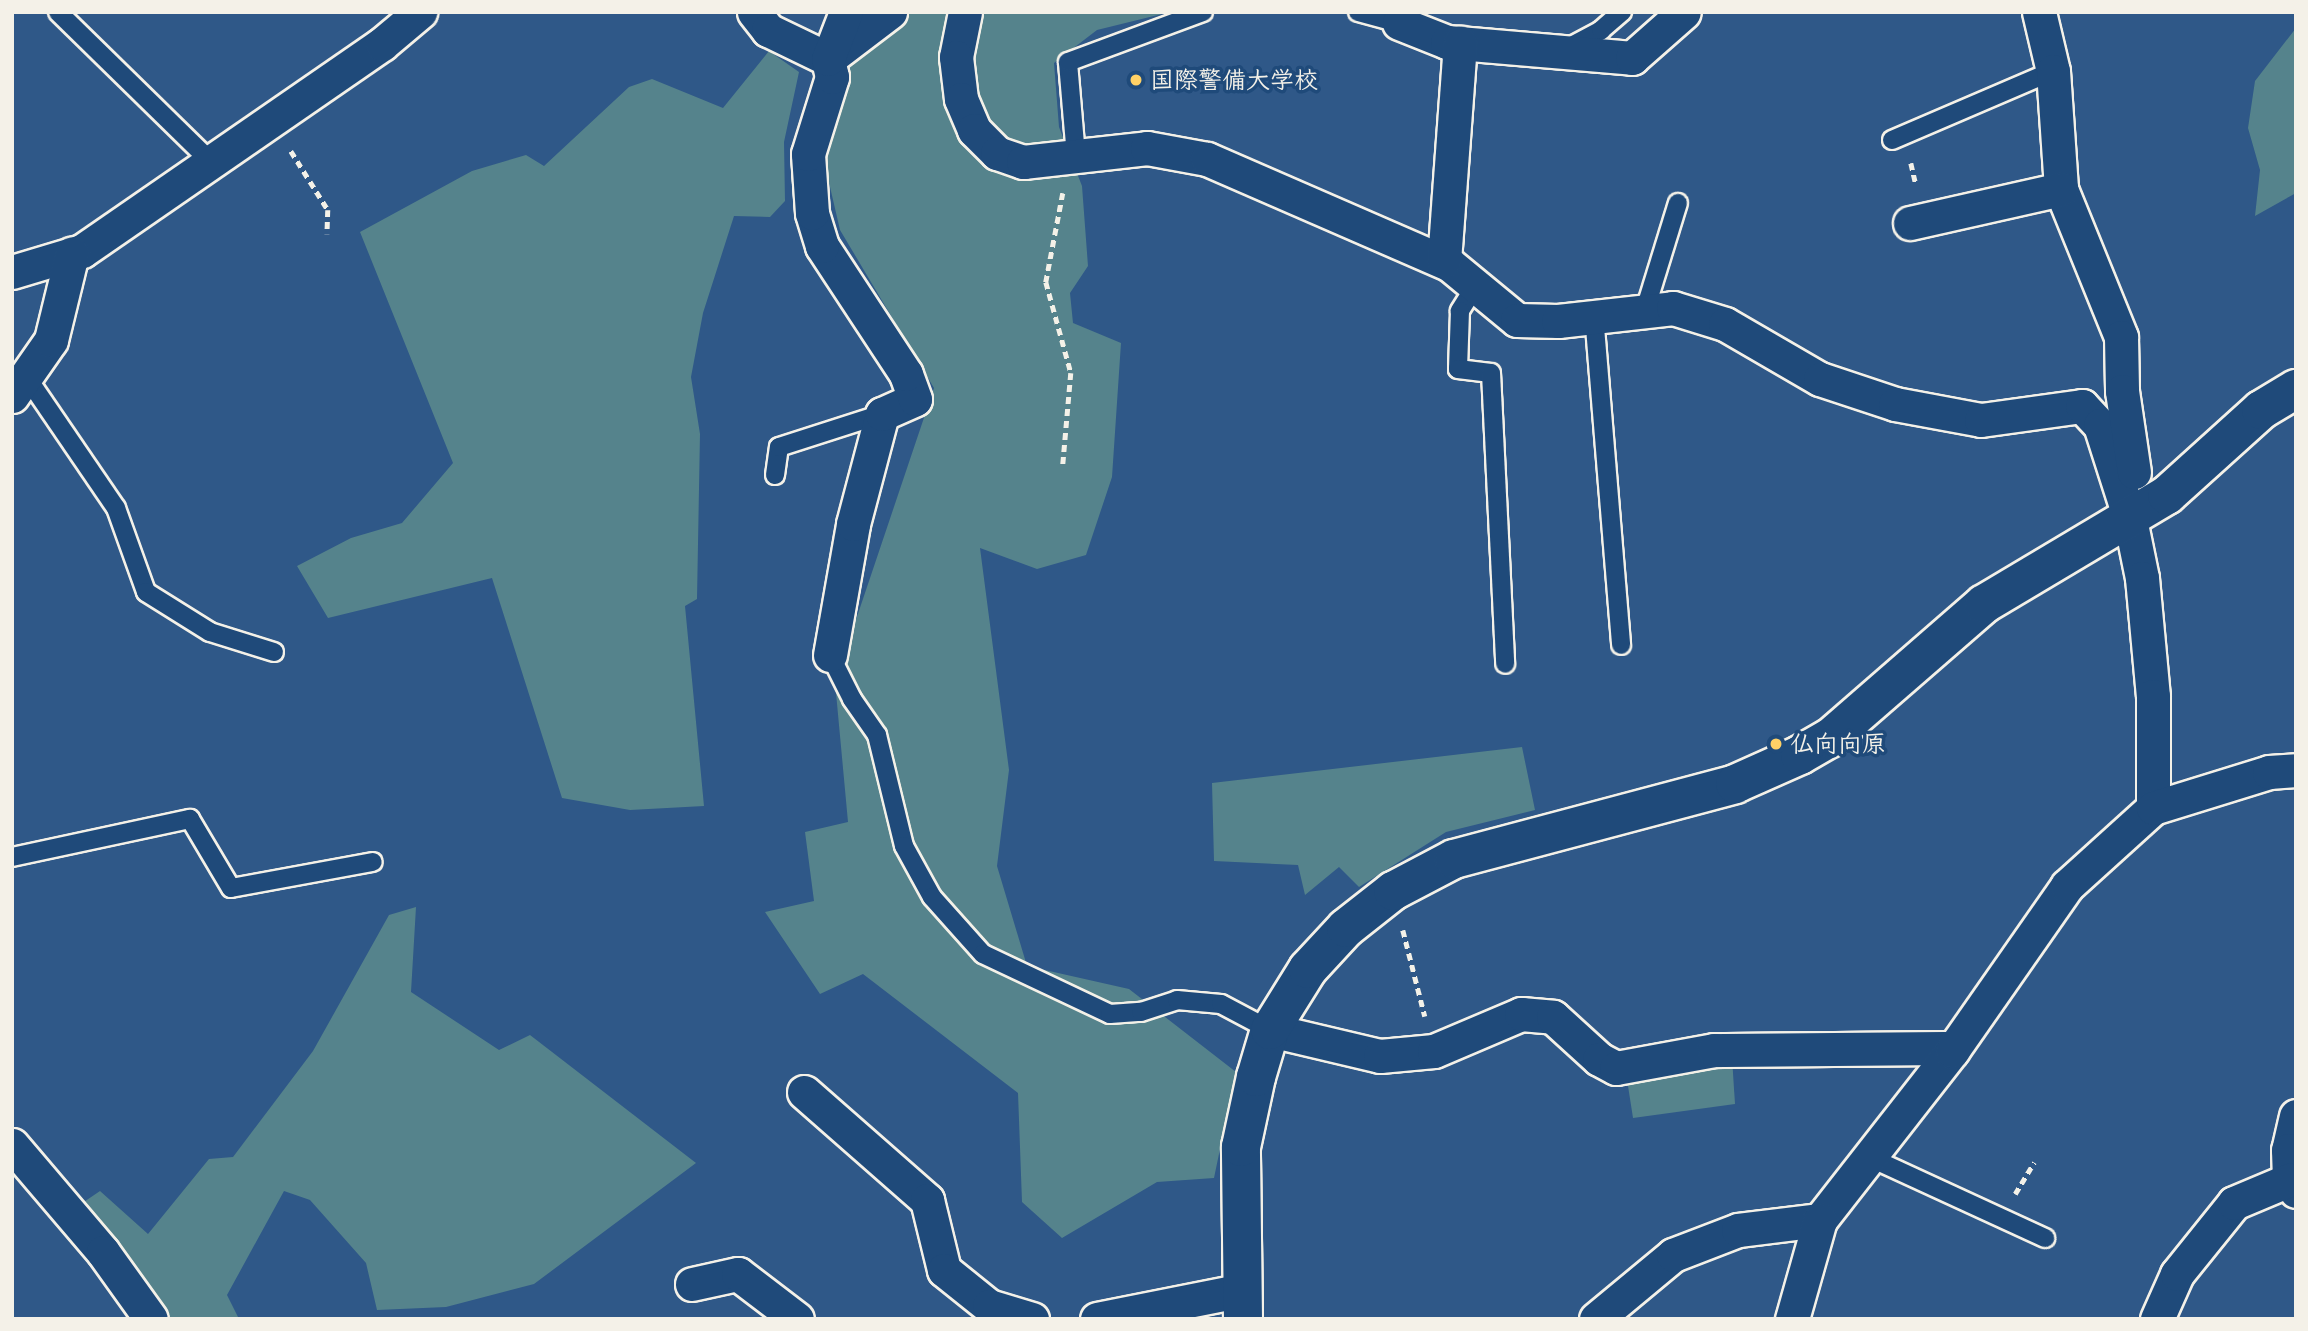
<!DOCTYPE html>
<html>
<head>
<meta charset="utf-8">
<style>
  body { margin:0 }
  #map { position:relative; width:2308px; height:1331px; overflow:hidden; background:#2f5888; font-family:"Patrick Hand","Klee One",sans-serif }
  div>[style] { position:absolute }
  .green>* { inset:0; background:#55838c }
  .path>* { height:4.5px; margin-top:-2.25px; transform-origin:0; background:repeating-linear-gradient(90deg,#f4f1e8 0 7px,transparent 0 12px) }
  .roads { filter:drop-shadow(2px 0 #f4f1e8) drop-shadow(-2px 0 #f4f1e8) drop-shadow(0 2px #f4f1e8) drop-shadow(0 -2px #f4f1e8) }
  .service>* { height:18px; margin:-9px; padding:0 9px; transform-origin:9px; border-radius:9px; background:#1f4a7a }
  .minor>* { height:33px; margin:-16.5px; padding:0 16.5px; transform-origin:16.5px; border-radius:16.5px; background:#1f4a7a }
  .tertiary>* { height:38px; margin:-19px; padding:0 19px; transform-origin:19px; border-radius:19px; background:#1f4a7a }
  .dots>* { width:19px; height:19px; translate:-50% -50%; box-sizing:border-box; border:4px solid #1f4a7a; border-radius:50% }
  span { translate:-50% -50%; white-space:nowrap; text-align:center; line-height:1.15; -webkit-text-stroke:7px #1f4a7a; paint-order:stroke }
  .poi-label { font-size:24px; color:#f4f1e8; font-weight:700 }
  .left { translate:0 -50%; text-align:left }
  .frame { position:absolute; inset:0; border:14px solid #f4f1e8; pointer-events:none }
</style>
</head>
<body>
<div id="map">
  <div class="green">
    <div style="clip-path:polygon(862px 12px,1170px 12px,1097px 30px,1054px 63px,1059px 127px,1082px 186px,1088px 266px,1070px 293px,1073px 323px,1121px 343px,1112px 477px,1086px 555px,1037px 569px,980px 548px,1009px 770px,997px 866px,1027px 966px,1129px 989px,1236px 1072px,1214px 1178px,1157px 1182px,1062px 1238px,1022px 1202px,1018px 1093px,863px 974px,820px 994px,765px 912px,814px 901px,805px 832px,848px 822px,835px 682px,934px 388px,840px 230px,824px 161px)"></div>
    <div style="clip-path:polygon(2296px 28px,2296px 193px,2255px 216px,2260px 170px,2248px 128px,2255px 81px)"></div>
    <div style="clip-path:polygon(769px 51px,799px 72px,784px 142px,785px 201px,770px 217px,734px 216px,703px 313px,691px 377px,700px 434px,697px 599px,685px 606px,704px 806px,630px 810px,562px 798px,492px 578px,328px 618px,297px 566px,351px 538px,402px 523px,453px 463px,360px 232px,472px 171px,526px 155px,544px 166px,629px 87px,652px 79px,723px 108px)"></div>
    <div style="clip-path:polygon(1522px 747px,1535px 810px,1446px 832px,1359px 887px,1339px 867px,1305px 895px,1298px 865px,1214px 861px,1212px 783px)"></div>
    <div style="clip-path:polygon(416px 907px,411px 992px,499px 1050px,530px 1035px,696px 1163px,534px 1284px,446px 1307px,377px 1310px,366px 1263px,310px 1200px,284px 1191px,227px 1295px,239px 1319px,163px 1319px,75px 1208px,100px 1191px,148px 1234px,209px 1159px,233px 1157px,313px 1051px,389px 915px)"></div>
    <div style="clip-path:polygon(1732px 1058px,1735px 1104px,1633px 1118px,1626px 1073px)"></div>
  </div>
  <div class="path">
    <div style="left:291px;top:151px;width:70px;rotate:57.9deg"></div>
    <div style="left:328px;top:210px;width:24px;rotate:92deg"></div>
    <div style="left:1911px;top:163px;width:23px;rotate:77deg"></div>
    <div style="left:1063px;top:193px;width:91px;rotate:100.8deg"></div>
    <div style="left:1046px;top:282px;width:94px;rotate:74.6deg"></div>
    <div style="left:1071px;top:373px;width:92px;rotate:95deg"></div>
    <div style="left:1403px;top:930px;width:89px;rotate:75.7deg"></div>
    <div style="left:2015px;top:1194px;width:37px;rotate:-59deg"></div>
  </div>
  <div class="roads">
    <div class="service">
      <div style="left:58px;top:12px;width:214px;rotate:44.4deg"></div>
      <div style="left:1358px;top:12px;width:42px;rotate:15deg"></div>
      <div style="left:1566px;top:49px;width:40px;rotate:-28deg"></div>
      <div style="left:1601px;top:30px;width:28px;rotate:-41deg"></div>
      <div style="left:1892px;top:140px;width:175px;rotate:-23.2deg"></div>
      <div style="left:1076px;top:156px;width:94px;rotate:-94.9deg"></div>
      <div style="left:1068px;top:62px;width:144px;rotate:-20.3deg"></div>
      <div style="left:1476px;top:285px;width:31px;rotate:122deg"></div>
      <div style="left:1460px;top:311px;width:58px;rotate:92deg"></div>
      <div style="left:1458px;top:369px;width:33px;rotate:7deg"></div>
      <div style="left:1491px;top:373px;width:291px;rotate:87.2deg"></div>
      <div style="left:1645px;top:310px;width:112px;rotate:-72.9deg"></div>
      <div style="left:1594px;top:315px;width:331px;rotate:85.3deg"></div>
      <div style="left:28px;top:379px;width:156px;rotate:55.7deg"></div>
      <div style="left:116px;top:508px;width:89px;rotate:70.3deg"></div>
      <div style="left:146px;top:592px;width:75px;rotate:32deg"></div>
      <div style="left:210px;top:632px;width:67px;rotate:17.4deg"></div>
      <div style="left:775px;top:475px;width:28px;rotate:-82deg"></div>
      <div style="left:779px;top:447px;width:108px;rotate:-17.8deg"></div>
      <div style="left:830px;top:655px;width:49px;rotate:63.4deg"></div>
      <div style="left:852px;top:699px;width:44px;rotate:55.2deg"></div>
      <div style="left:877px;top:735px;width:114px;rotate:76.3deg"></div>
      <div style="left:904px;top:846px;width:58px;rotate:61.2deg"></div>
      <div style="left:932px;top:897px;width:76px;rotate:48.2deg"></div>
      <div style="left:983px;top:954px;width:140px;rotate:25.3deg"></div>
      <div style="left:1110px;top:1014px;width:31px;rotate:-4deg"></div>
      <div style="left:1141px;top:1012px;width:38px;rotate:-18deg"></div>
      <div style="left:1177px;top:1000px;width:44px;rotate:5.2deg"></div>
      <div style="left:1221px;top:1004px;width:55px;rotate:28deg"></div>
      <div style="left:12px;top:857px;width:182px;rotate:-12.1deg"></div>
      <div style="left:190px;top:819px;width:80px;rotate:59.3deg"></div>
      <div style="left:231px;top:888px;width:144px;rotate:-10.4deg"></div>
      <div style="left:1869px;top:1157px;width:194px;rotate:24.7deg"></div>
    </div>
    <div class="minor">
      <div style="left:754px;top:12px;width:23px;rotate:52deg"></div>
      <div style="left:768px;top:30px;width:67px;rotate:25.8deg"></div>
      <div style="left:828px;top:59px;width:78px;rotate:-37.2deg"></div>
      <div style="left:965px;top:12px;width:46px;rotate:101.3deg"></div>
      <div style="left:956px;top:57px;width:42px;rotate:83.2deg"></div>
      <div style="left:961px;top:99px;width:34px;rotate:67deg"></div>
      <div style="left:974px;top:130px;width:33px;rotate:45deg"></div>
      <div style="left:997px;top:153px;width:28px;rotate:19deg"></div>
      <div style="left:1023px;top:162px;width:125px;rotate:-6.4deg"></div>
      <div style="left:1147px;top:148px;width:61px;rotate:10.4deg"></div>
      <div style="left:1207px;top:159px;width:264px;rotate:23.5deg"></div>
      <div style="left:1449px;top:264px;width:88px;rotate:39.5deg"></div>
      <div style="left:1517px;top:320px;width:41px;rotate:1.4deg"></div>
      <div style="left:1558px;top:321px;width:116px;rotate:-6.4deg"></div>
      <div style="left:1673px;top:308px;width:54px;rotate:17.1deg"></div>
      <div style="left:1725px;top:324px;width:110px;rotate:30.1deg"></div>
      <div style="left:1820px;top:379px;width:79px;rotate:18.4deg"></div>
      <div style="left:1895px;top:404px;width:87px;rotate:10.5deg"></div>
      <div style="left:1981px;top:420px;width:102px;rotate:-7.9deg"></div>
      <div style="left:2082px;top:406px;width:26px;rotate:47deg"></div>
      <div style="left:2100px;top:425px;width:99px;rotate:72.3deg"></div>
      <div style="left:2130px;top:519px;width:60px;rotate:78.5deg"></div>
      <div style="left:2142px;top:578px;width:119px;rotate:84.7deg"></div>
      <div style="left:2153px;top:696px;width:112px;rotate:90deg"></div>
      <div style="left:2039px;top:12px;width:61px;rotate:76.7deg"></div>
      <div style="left:2053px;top:71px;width:118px;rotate:86.1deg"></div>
      <div style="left:2061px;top:189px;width:160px;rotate:67.9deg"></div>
      <div style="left:2121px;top:337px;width:54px;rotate:88.9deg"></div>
      <div style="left:2122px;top:391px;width:82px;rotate:81.6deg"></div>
      <div style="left:1399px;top:23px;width:52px;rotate:21.6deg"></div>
      <div style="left:1447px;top:42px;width:186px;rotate:4.9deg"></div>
      <div style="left:1632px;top:58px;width:69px;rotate:-41.5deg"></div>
      <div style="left:1910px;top:223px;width:155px;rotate:-12.7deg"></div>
      <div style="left:1444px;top:261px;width:219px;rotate:-85.8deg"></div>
      <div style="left:12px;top:272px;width:73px;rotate:-16.7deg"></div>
      <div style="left:82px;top:251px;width:364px;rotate:-34.6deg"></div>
      <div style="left:382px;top:44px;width:50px;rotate:-40.1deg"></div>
      <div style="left:12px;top:396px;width:68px;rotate:-55.1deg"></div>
      <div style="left:51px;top:340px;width:89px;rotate:-76.3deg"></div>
      <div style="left:830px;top:655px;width:133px;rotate:-80deg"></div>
      <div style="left:853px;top:524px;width:114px;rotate:-75.2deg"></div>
      <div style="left:882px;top:414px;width:36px;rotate:-24deg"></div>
      <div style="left:915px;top:399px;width:27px;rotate:-110deg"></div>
      <div style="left:906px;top:374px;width:153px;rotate:-123.3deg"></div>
      <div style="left:822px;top:246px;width:34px;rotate:-107deg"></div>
      <div style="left:812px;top:213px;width:59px;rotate:-93.9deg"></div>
      <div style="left:808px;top:154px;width:81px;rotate:-72.7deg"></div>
      <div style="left:832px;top:77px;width:18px;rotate:-103deg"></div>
      <div style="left:828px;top:59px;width:50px;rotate:-69deg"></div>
      <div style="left:1270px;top:1030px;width:113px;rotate:13.3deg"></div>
      <div style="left:1380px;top:1056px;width:54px;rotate:-5.3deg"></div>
      <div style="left:1434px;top:1051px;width:95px;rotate:-23deg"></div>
      <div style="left:1521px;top:1014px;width:32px;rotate:5deg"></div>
      <div style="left:1553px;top:1017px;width:62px;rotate:42.4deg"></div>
      <div style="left:1599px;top:1059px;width:19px;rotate:28deg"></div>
      <div style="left:1616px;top:1068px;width:100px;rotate:-10.4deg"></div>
      <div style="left:1714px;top:1050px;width:240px;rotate:-0.5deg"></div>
      <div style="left:804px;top:1092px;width:164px;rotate:41.3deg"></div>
      <div style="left:927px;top:1200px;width:72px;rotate:76.3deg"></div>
      <div style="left:944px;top:1270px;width:58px;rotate:38.7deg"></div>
      <div style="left:989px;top:1306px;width:45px;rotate:16.8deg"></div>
      <div style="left:2296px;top:1116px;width:35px;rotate:103deg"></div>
      <div style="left:2288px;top:1150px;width:30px;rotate:88deg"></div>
      <div style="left:2289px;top:1180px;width:13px;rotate:58deg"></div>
      <div style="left:12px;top:1145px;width:140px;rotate:49.6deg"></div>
      <div style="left:103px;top:1252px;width:82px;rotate:54.4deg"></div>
      <div style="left:692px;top:1284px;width:47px;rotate:-12.3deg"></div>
      <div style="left:738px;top:1274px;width:74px;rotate:37.3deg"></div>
      <div style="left:1097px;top:1319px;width:149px;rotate:-11.2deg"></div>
      <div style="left:1596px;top:1319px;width:100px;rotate:-39.7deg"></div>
      <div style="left:1673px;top:1255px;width:70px;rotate:-21deg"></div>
      <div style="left:1738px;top:1230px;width:83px;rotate:-7deg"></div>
      <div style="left:1820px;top:1220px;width:214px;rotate:-52deg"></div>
      <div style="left:1952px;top:1051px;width:201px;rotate:-55.1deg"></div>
      <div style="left:2067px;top:886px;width:116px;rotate:-42.2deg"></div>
      <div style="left:2153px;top:808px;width:121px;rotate:-17.2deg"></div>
      <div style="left:2269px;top:772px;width:27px;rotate:-4deg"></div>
      <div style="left:1792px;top:1319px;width:103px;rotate:-74.2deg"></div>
      <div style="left:2157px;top:1319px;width:49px;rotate:-66deg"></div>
      <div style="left:2177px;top:1274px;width:91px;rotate:-51.2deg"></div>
      <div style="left:2234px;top:1203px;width:60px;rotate:-22.7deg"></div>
    </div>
    <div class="tertiary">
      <div style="left:1243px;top:1319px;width:172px;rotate:-90.7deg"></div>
      <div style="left:1241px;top:1147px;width:72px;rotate:-77.9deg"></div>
      <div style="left:1256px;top:1077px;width:49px;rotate:-73.4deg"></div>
      <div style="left:1270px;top:1030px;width:72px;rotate:-58.1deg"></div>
      <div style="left:1308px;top:969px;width:56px;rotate:-47.2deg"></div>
      <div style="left:1346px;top:928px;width:60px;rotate:-38.2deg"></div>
      <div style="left:1393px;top:891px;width:69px;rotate:-27.7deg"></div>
      <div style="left:1454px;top:859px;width:291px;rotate:-14.9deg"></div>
      <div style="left:1735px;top:784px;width:71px;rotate:-24deg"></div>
      <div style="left:1800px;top:755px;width:34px;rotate:-30deg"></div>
      <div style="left:1830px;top:738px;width:204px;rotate:-41deg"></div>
      <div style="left:1984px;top:604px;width:213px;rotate:-30.8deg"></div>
      <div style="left:2167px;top:495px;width:127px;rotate:-42.1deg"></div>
      <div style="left:2261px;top:410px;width:41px;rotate:-31deg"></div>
    </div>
  </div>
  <div class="dots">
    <div style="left:1136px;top:80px;background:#ffd166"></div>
    <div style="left:1776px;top:744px;background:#ffd166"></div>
  </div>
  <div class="poi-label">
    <span class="left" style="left:1150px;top:80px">国際警備大学校</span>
    <span class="left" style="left:1790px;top:744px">仏向向原</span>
  </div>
  <div class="frame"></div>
</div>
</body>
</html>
